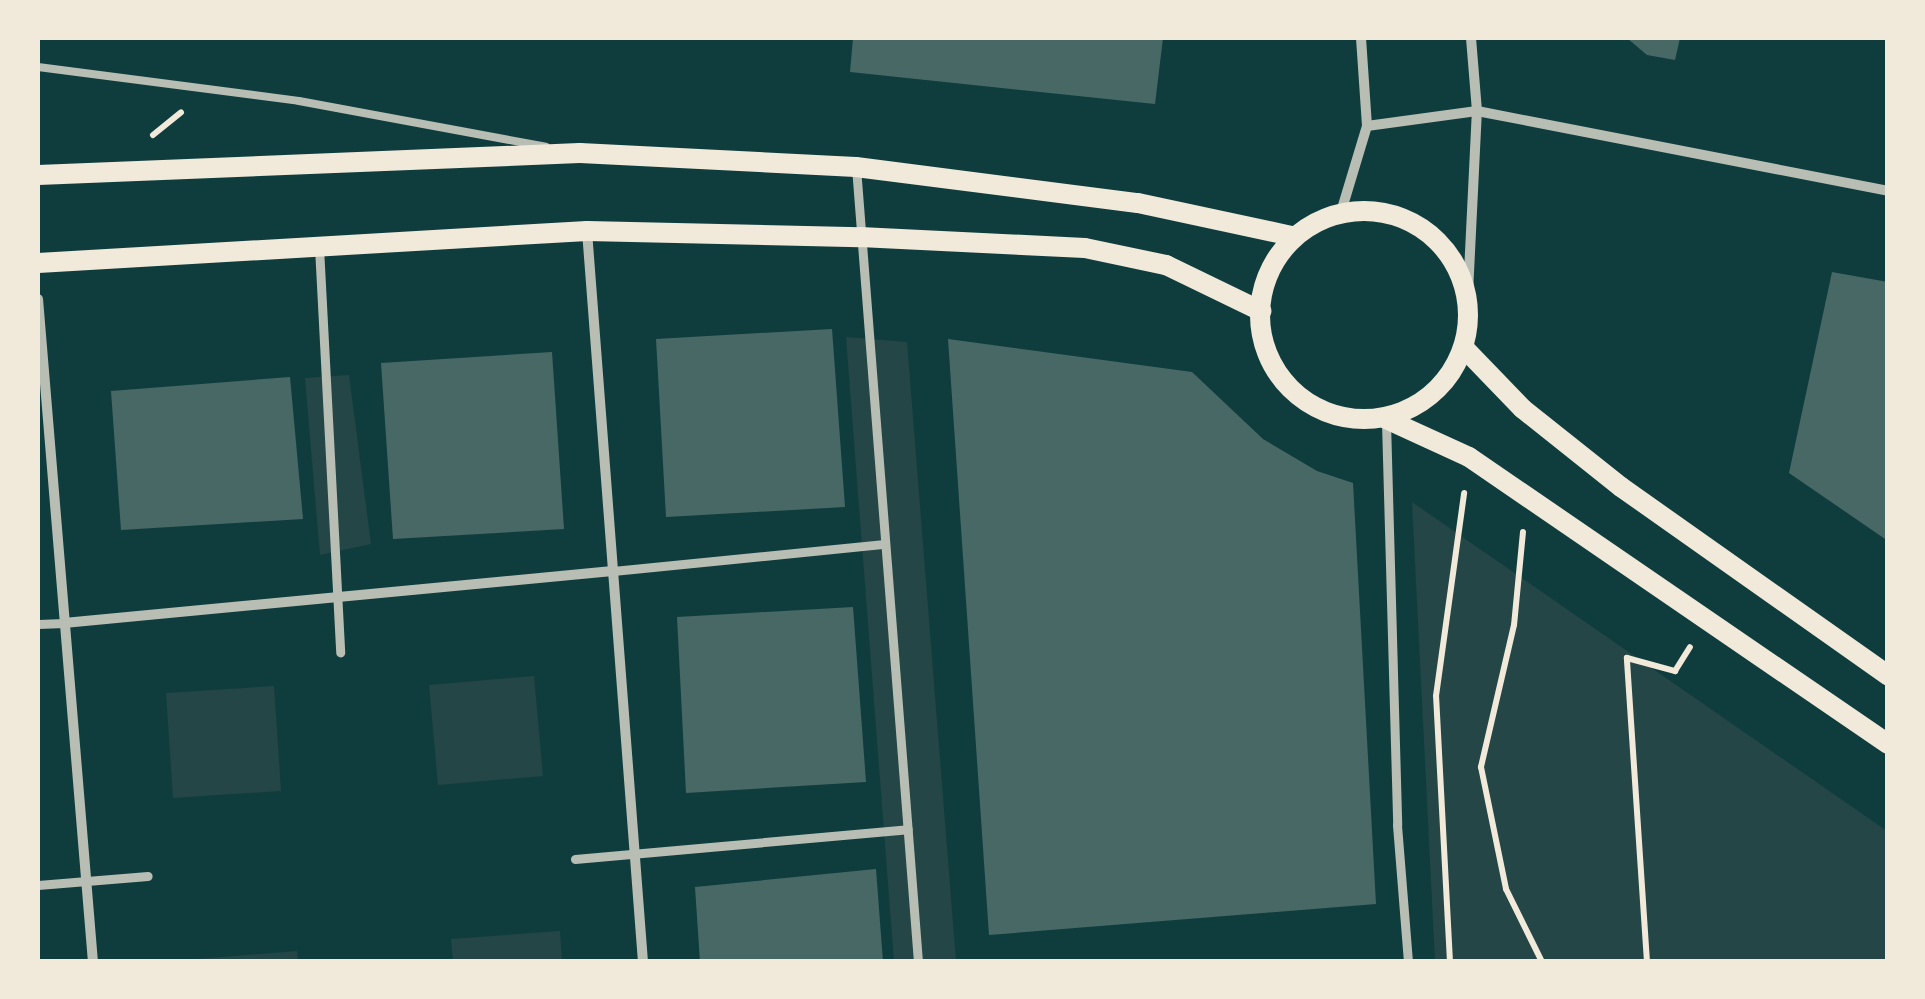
<!DOCTYPE html>
<html>
<head>
<meta charset="utf-8">
<style>
  body { margin:0 }
  #map { position:relative; width:1925px; height:999px; overflow:hidden; background:#0f3d3e; font-family:"Noto Serif",serif }
  div>[style] { position:absolute }
  .green>* { inset:0; background:#244646 }
  .building>* { inset:0; background:#486865 }
  .path>* { height:6px; margin:-3px; padding:0 3px; transform-origin:3px; border-radius:3px; background:#f1e9da }
  .service>* { height:8px; margin:-4px; padding:0 4px; transform-origin:4px; border-radius:4px; background:#b8beb3 }
  .pedestrian>* { height:9px; margin:-4.5px; padding:0 4.5px; transform-origin:4.5px; border-radius:4.5px; background:#b8beb3 }
  .minor>* { height:10px; margin:-5px; padding:0 5px; transform-origin:5px; border-radius:5px; background:#b8beb3 }
  .secondary>* { height:20px; margin:-10px; padding:0 10px; transform-origin:10px; border-radius:10px; background:#f1e9da }
  .secondary>.ring { margin:-10px; padding:0; box-sizing:content-box; background:none; border:20px solid #f1e9da; border-radius:50% }
  span { translate:-50% -50%; white-space:nowrap; text-align:center; line-height:1.15; -webkit-text-stroke:8px #f1e9da; paint-order:stroke }
  .frame { position:absolute; inset:0; border:40px solid #f1e9da; pointer-events:none }
</style>
</head>
<body>
<div id="map">
  <div class="green">
    <div style="clip-path:polygon(846px 337px,907px 342px,956px 961px,894px 961px)"></div>
    <div style="clip-path:polygon(349px 375px,371px 544px,320px 555px,305px 378px)"></div>
    <div style="clip-path:polygon(1412px 502px,1887px 831px,1887px 961px,1435px 961px)"></div>
    <div style="clip-path:polygon(534px 676px,543px 776px,438px 785px,429px 685px)"></div>
    <div style="clip-path:polygon(274px 686px,281px 791px,173px 798px,166px 693px)"></div>
    <div style="clip-path:polygon(560px 931px,562px 961px,453px 961px,451px 939px)"></div>
    <div style="clip-path:polygon(297px 951px,298px 961px,197px 961px,197px 959px)"></div>
  </div>
  <div class="building">
    <div style="clip-path:polygon(853px 38px,1163px 38px,1155px 104px,850px 72px)"></div>
    <div style="clip-path:polygon(1627px 38px,1680px 38px,1675px 60px,1647px 55px)"></div>
    <div style="clip-path:polygon(1832px 272px,1888px 282px,1888px 541px,1789px 473px)"></div>
    <div style="clip-path:polygon(832px 329px,845px 507px,666px 517px,656px 339px)"></div>
    <div style="clip-path:polygon(948px 339px,1192px 372px,1263px 439px,1317px 471px,1353px 483px,1376px 904px,989px 935px)"></div>
    <div style="clip-path:polygon(552px 352px,564px 529px,393px 539px,381px 363px)"></div>
    <div style="clip-path:polygon(290px 377px,303px 519px,121px 530px,111px 391px)"></div>
    <div style="clip-path:polygon(853px 607px,866px 782px,686px 793px,677px 617px)"></div>
    <div style="clip-path:polygon(876px 869px,883px 962px,700px 962px,695px 887px)"></div>
  </div>
  <div class="path">
    <div style="left:153px;top:135px;width:36px;rotate:-39deg"></div>
    <div style="left:1523px;top:532px;width:93px;rotate:95.5deg"></div>
    <div style="left:1514px;top:625px;width:146px;rotate:103.1deg"></div>
    <div style="left:1481px;top:767px;width:125px;rotate:78.4deg"></div>
    <div style="left:1506px;top:889px;width:81px;rotate:63.7deg"></div>
    <div style="left:1450px;top:962px;width:266px;rotate:-93deg"></div>
    <div style="left:1436px;top:696px;width:205px;rotate:-82.1deg"></div>
    <div style="left:1647px;top:962px;width:305px;rotate:-93.8deg"></div>
    <div style="left:1627px;top:658px;width:50px;rotate:15.2deg"></div>
    <div style="left:1675px;top:671px;width:28px;rotate:-58deg"></div>
  </div>
  <div class="service">
    <div style="left:38px;top:67px;width:263px;rotate:7.4deg"></div>
    <div style="left:299px;top:101px;width:251px;rotate:10.5deg"></div>
  </div>
  <div class="pedestrian">
    <div style="left:856px;top:167px;width:797px;rotate:85.54deg"></div>
    <div style="left:319px;top:247px;width:406px;rotate:87deg"></div>
    <div style="left:1386px;top:422px;width:403px;rotate:88.4deg"></div>
    <div style="left:1397px;top:825px;width:137px;rotate:85.4deg"></div>
    <div style="left:613px;top:571px;width:273px;rotate:-5.7deg"></div>
    <div style="left:38px;top:624px;width:26px;rotate:-2deg"></div>
    <div style="left:575px;top:859px;width:334px;rotate:-5.1deg"></div>
    <div style="left:38px;top:885px;width:110px;rotate:-4.7deg"></div>
  </div>
  <div class="minor">
    <div style="left:1367px;top:126px;width:111px;rotate:-7.8deg"></div>
    <div style="left:1477px;top:111px;width:419px;rotate:11deg"></div>
    <div style="left:1341px;top:212px;width:90px;rotate:-73.2deg"></div>
    <div style="left:1367px;top:126px;width:88px;rotate:-93.9deg"></div>
    <div style="left:587px;top:231px;width:733px;rotate:85.62deg"></div>
    <div style="left:1468px;top:293px;width:182px;rotate:-87.2deg"></div>
    <div style="left:1477px;top:111px;width:73px;rotate:-94.7deg"></div>
    <div style="left:38px;top:299px;width:665px;rotate:85.26deg"></div>
    <div style="left:64px;top:623px;width:551px;rotate:-5.41deg"></div>
  </div>
  <div class="secondary">
    <div style="left:38px;top:175px;width:542px;rotate:-2.32deg"></div>
    <div style="left:580px;top:153px;width:276px;rotate:2.9deg"></div>
    <div style="left:856px;top:167px;width:284px;rotate:7.3deg"></div>
    <div style="left:1138px;top:203px;width:157px;rotate:12.1deg"></div>
    <div class="ring" style="left:1260px;top:211px;width:188px;height:188px"></div>
    <div style="left:38px;top:263px;width:550px;rotate:-3.34deg"></div>
    <div style="left:587px;top:231px;width:273px;rotate:1.3deg"></div>
    <div style="left:860px;top:237px;width:225px;rotate:2.8deg"></div>
    <div style="left:1085px;top:248px;width:83px;rotate:11.9deg"></div>
    <div style="left:1166px;top:265px;width:106px;rotate:25.8deg"></div>
    <div style="left:1465px;top:349px;width:83px;rotate:46deg"></div>
    <div style="left:1523px;top:409px;width:125px;rotate:38.5deg"></div>
    <div style="left:1621px;top:487px;width:327px;rotate:35.2deg"></div>
    <div style="left:1386px;top:419px;width:91px;rotate:24.6deg"></div>
    <div style="left:1469px;top:457px;width:508px;rotate:34.41deg"></div>
  </div>
  <div class="frame"></div>
</div>
</body>
</html>
